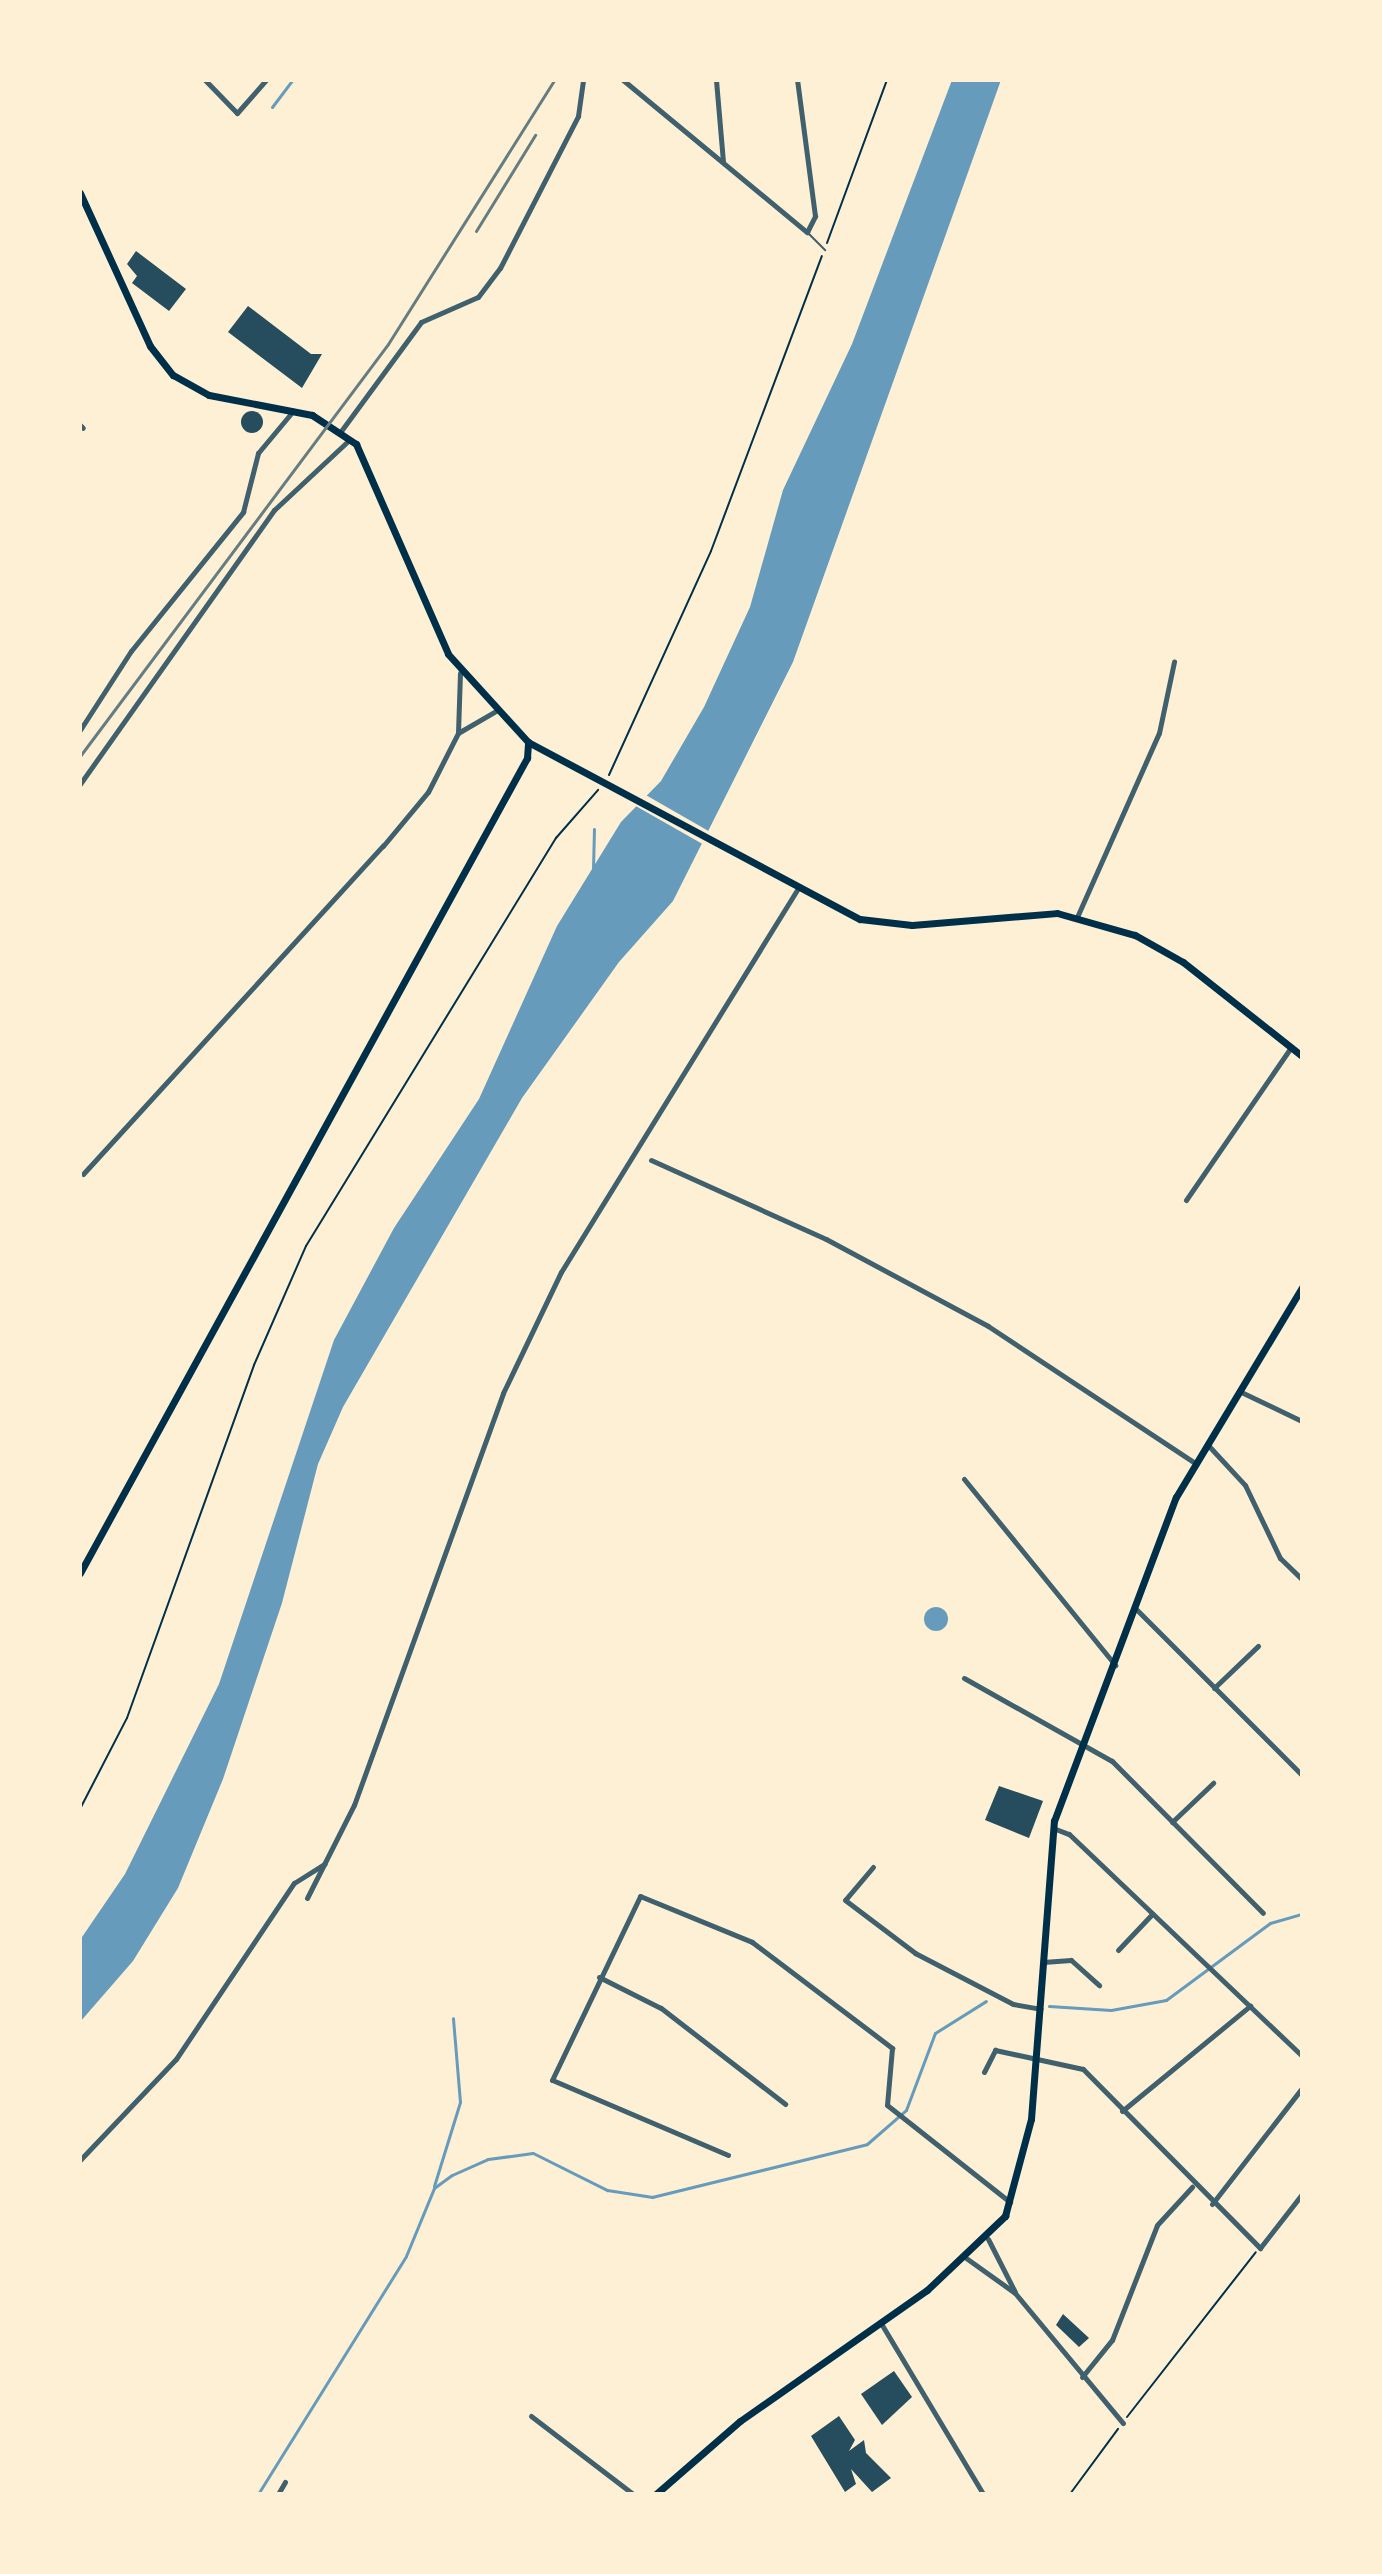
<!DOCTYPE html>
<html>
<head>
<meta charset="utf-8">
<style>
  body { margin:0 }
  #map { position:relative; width:1382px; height:2574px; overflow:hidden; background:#fdf0d5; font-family:Manrope,sans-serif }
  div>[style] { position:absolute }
  .water>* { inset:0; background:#669bbc }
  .round { border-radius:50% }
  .pier>* { inset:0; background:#fdf0d5 }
  .stream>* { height:3px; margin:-1.5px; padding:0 1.5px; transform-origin:1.5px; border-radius:1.5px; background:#669bbc }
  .building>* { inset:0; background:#264d5e }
  .path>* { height:2px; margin:-1px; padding:0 1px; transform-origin:1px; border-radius:1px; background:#003049 }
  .service>* { height:2px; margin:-1px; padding:0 1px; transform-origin:1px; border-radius:1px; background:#3f606c }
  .minor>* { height:5px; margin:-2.5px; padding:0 2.5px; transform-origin:2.5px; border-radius:2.5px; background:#3f606c }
  .secondary>* { height:7px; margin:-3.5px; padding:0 3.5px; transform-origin:3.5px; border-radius:3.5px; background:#003049 }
  .rail>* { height:3px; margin:-1.5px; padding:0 1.5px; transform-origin:1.5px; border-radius:1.5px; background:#657d81 }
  span { translate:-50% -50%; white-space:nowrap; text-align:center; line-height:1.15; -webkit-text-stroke:6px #fdf0d5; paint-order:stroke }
  .frame { position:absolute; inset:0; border:82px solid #fdf0d5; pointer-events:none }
</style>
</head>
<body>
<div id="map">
  <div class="water">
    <div style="clip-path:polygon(952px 80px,1001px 80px,793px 662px,673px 901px,619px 962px,522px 1098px,343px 1407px,318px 1464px,282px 1603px,223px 1779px,178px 1888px,133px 1961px,80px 2022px,80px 1940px,125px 1874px,219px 1684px,334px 1340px,394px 1228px,479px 1099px,557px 926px,621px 822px,661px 781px,704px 707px,750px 607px,783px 490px,852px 344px)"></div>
    <div class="round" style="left:924px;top:1607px;width:24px;height:24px"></div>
  </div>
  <div class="pier">
    <div style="clip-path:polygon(644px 794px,712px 833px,706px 846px,634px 805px)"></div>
  </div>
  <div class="stream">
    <div style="left:272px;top:107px;width:34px;rotate:-53deg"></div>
    <div style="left:593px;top:869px;width:40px;rotate:-88.6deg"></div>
    <div style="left:1049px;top:2006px;width:62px;rotate:3.7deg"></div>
    <div style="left:1111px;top:2010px;width:56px;rotate:-10.3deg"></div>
    <div style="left:1166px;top:2000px;width:129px;rotate:-36.5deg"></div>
    <div style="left:1270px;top:1923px;width:33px;rotate:-16deg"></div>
    <div style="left:434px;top:2186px;width:88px;rotate:-72.8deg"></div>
    <div style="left:460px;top:2102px;width:84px;rotate:-94.8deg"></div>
    <div style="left:258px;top:2494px;width:280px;rotate:-58.1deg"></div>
    <div style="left:406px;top:2256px;width:74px;rotate:-67.6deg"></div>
    <div style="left:434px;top:2188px;width:22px;rotate:-36deg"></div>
    <div style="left:452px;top:2175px;width:39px;rotate:-24deg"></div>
    <div style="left:488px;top:2159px;width:45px;rotate:-7.6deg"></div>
    <div style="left:533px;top:2153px;width:83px;rotate:26.6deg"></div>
    <div style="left:607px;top:2190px;width:46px;rotate:8.8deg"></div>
    <div style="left:652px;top:2197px;width:221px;rotate:-13.8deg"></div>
    <div style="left:867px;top:2144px;width:52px;rotate:-41.1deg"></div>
    <div style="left:906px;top:2110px;width:82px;rotate:-69.4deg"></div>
    <div style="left:935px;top:2033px;width:60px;rotate:-32.1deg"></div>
  </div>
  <div class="building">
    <div style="clip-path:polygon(136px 251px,186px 289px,169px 311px,132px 283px,137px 276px,127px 264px)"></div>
    <div style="clip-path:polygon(248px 306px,311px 354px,322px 354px,302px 388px,228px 332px)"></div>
    <div class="round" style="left:241px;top:411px;width:22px;height:22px"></div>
    <div style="clip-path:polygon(999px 1786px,1043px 1801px,1029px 1838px,985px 1820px)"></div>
    <div style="clip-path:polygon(1063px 2314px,1089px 2338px,1079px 2347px,1056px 2325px)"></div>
    <div style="clip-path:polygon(894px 2371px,912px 2397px,882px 2425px,861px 2394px)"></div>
    <div style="clip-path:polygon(839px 2416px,855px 2440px,849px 2451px,864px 2440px,866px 2453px,891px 2478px,872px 2492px,851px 2469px,856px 2484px,845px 2492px,811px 2436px)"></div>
  </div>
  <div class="path">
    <div style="left:827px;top:243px;width:174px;rotate:-69.8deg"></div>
    <div style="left:609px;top:775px;width:246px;rotate:-65.5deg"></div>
    <div style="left:711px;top:551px;width:315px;rotate:-69.4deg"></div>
    <div style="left:80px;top:1809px;width:102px;rotate:-62.7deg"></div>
    <div style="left:127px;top:1718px;width:375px;rotate:-70.2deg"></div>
    <div style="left:254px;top:1365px;width:130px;rotate:-66.4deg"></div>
    <div style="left:306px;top:1246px;width:479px;rotate:-58.5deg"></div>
    <div style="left:556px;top:838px;width:64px;rotate:-48.8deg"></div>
    <div style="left:1127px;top:2417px;width:209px;rotate:-52deg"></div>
    <div style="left:1070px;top:2494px;width:81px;rotate:-53.6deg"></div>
  </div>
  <div class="service">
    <div style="left:809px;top:234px;width:23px;rotate:45deg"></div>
  </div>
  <div class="minor">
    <div style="left:205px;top:80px;width:46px;rotate:45.9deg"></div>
    <div style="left:237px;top:113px;width:44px;rotate:-48.7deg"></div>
    <div style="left:623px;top:80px;width:239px;rotate:39.6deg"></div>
    <div style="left:807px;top:232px;width:18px;rotate:-63deg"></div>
    <div style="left:815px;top:216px;width:137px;rotate:-97.5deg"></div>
    <div style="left:716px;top:80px;width:81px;rotate:85.1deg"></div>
    <div style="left:80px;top:425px;width:4px;rotate:45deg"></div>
    <div style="left:341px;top:431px;width:135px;rotate:-53.7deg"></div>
    <div style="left:421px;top:322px;width:62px;rotate:-23.7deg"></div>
    <div style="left:478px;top:297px;width:36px;rotate:-53deg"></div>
    <div style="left:500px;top:268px;width:171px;rotate:-62.8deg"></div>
    <div style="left:578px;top:116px;width:36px;rotate:-82deg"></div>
    <div style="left:80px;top:730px;width:94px;rotate:-57.2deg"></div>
    <div style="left:131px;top:651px;width:179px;rotate:-51.1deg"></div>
    <div style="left:243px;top:512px;width:61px;rotate:-75.7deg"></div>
    <div style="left:258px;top:453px;width:55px;rotate:-50.2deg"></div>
    <div style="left:458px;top:733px;width:60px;rotate:-88.1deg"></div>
    <div style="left:80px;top:784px;width:336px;rotate:-54.7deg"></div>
    <div style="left:274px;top:510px;width:103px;rotate:-43deg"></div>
    <div style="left:1077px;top:917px;width:201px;rotate:-66deg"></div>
    <div style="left:1159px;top:733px;width:73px;rotate:-78.1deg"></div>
    <div style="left:651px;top:1160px;width:192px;rotate:24.3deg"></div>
    <div style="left:826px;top:1239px;width:184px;rotate:28.2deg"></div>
    <div style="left:988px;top:1326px;width:248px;rotate:33.5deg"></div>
    <div style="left:83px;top:1174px;width:445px;rotate:-47.6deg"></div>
    <div style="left:383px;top:846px;width:70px;rotate:-50.2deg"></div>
    <div style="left:428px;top:792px;width:66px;rotate:-63deg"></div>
    <div style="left:458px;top:733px;width:44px;rotate:-30.1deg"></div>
    <div style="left:1186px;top:1200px;width:186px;rotate:-55.5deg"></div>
    <div style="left:1239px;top:1391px;width:70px;rotate:25.5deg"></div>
    <div style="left:1207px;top:1444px;width:56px;rotate:47.2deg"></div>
    <div style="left:1245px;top:1485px;width:81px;rotate:64.4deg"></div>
    <div style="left:1280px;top:1558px;width:30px;rotate:44deg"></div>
    <div style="left:964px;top:1479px;width:240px;rotate:50.9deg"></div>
    <div style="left:1136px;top:1609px;width:235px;rotate:45deg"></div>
    <div style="left:964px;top:1678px;width:170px;rotate:29.3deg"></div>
    <div style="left:1112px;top:1761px;width:214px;rotate:45.2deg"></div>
    <div style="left:1214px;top:1688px;width:61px;rotate:-43.7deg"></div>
    <div style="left:1172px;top:1822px;width:57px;rotate:-43.6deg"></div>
    <div style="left:1053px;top:1828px;width:17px;rotate:21deg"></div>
    <div style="left:1069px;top:1834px;width:322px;rotate:43.6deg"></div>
    <div style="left:873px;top:1867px;width:43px;rotate:130.3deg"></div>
    <div style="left:845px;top:1900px;width:88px;rotate:37.1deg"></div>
    <div style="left:915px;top:1953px;width:110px;rotate:27.5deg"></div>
    <div style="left:1013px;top:2004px;width:28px;rotate:10deg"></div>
    <div style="left:307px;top:1898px;width:104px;rotate:-63.2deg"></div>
    <div style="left:354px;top:1805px;width:438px;rotate:-70.1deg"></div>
    <div style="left:503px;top:1393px;width:134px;rotate:-64.4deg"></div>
    <div style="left:561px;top:1272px;width:449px;rotate:-58.3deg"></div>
    <div style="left:1118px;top:1950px;width:50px;rotate:-46.6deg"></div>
    <div style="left:1043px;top:1962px;width:28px;rotate:-4deg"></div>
    <div style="left:1071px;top:1960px;width:38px;rotate:42deg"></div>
    <div style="left:599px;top:1977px;width:69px;rotate:26.6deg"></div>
    <div style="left:661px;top:2008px;width:157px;rotate:37.7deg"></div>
    <div style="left:984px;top:2072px;width:25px;rotate:-63deg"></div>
    <div style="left:995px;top:2050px;width:90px;rotate:12.2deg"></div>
    <div style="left:1083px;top:2069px;width:252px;rotate:45.3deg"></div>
    <div style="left:1260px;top:2248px;width:68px;rotate:-52.1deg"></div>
    <div style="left:1122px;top:2111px;width:166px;rotate:-39.4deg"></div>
    <div style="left:728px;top:2155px;width:191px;rotate:-156.9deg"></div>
    <div style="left:552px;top:2080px;width:204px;rotate:-64.4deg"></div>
    <div style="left:640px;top:1896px;width:121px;rotate:22.3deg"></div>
    <div style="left:752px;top:1942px;width:176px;rotate:37.1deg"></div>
    <div style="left:892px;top:2048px;width:57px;rotate:95deg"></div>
    <div style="left:887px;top:2105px;width:157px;rotate:38.3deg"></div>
    <div style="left:80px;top:2160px;width:139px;rotate:-46.5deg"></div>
    <div style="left:176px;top:2059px;width:212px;rotate:-56.2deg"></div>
    <div style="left:294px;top:1883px;width:36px;rotate:-32deg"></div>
    <div style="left:1212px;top:2204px;width:147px;rotate:-52.2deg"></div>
    <div style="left:988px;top:2239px;width:59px;rotate:63deg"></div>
    <div style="left:966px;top:2258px;width:60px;rotate:35.5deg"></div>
    <div style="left:1015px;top:2293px;width:169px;rotate:50.3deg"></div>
    <div style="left:882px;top:2325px;width:197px;rotate:59.1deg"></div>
    <div style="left:1082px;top:2377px;width:48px;rotate:-51deg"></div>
    <div style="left:1112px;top:2340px;width:123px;rotate:-68.6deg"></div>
    <div style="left:1157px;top:2225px;width:52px;rotate:-47.4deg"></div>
    <div style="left:531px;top:2416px;width:128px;rotate:37.4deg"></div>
    <div style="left:278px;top:2494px;width:14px;rotate:-60deg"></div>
  </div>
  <div class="secondary">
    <div style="left:80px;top:193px;width:168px;rotate:65.4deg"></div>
    <div style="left:150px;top:346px;width:37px;rotate:52deg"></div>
    <div style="left:173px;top:375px;width:41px;rotate:29.1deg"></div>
    <div style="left:209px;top:395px;width:105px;rotate:11deg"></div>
    <div style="left:312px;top:415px;width:53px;rotate:33.4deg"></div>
    <div style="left:356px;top:444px;width:229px;rotate:66.3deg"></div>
    <div style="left:448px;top:654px;width:119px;rotate:47.7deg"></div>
    <div style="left:528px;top:742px;width:376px;rotate:28.1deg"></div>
    <div style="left:860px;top:919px;width:52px;rotate:6.6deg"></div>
    <div style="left:912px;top:925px;width:145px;rotate:-4.7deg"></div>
    <div style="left:1057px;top:913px;width:81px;rotate:15.8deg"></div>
    <div style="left:1135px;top:935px;width:55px;rotate:29.4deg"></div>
    <div style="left:1183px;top:962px;width:152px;rotate:38.3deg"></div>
    <div style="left:527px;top:758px;width:16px;rotate:-86deg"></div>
    <div style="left:80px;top:1573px;width:930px;rotate:-61.26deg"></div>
    <div style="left:656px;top:2494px;width:111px;rotate:-41deg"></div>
    <div style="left:740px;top:2421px;width:228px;rotate:-35deg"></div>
    <div style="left:927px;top:2290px;width:108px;rotate:-43.5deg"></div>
    <div style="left:1005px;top:2216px;width:100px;rotate:-75deg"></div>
    <div style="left:1031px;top:2119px;width:299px;rotate:-85.6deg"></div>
    <div style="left:1054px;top:1821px;width:346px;rotate:-69.4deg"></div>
    <div style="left:1176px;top:1497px;width:245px;rotate:-59deg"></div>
  </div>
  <div class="rail">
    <div style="left:476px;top:231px;width:113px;rotate:-58.4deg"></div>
    <div style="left:80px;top:756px;width:514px;rotate:-53.22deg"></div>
    <div style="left:388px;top:344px;width:312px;rotate:-57.8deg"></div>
  </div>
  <div class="frame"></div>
</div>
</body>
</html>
